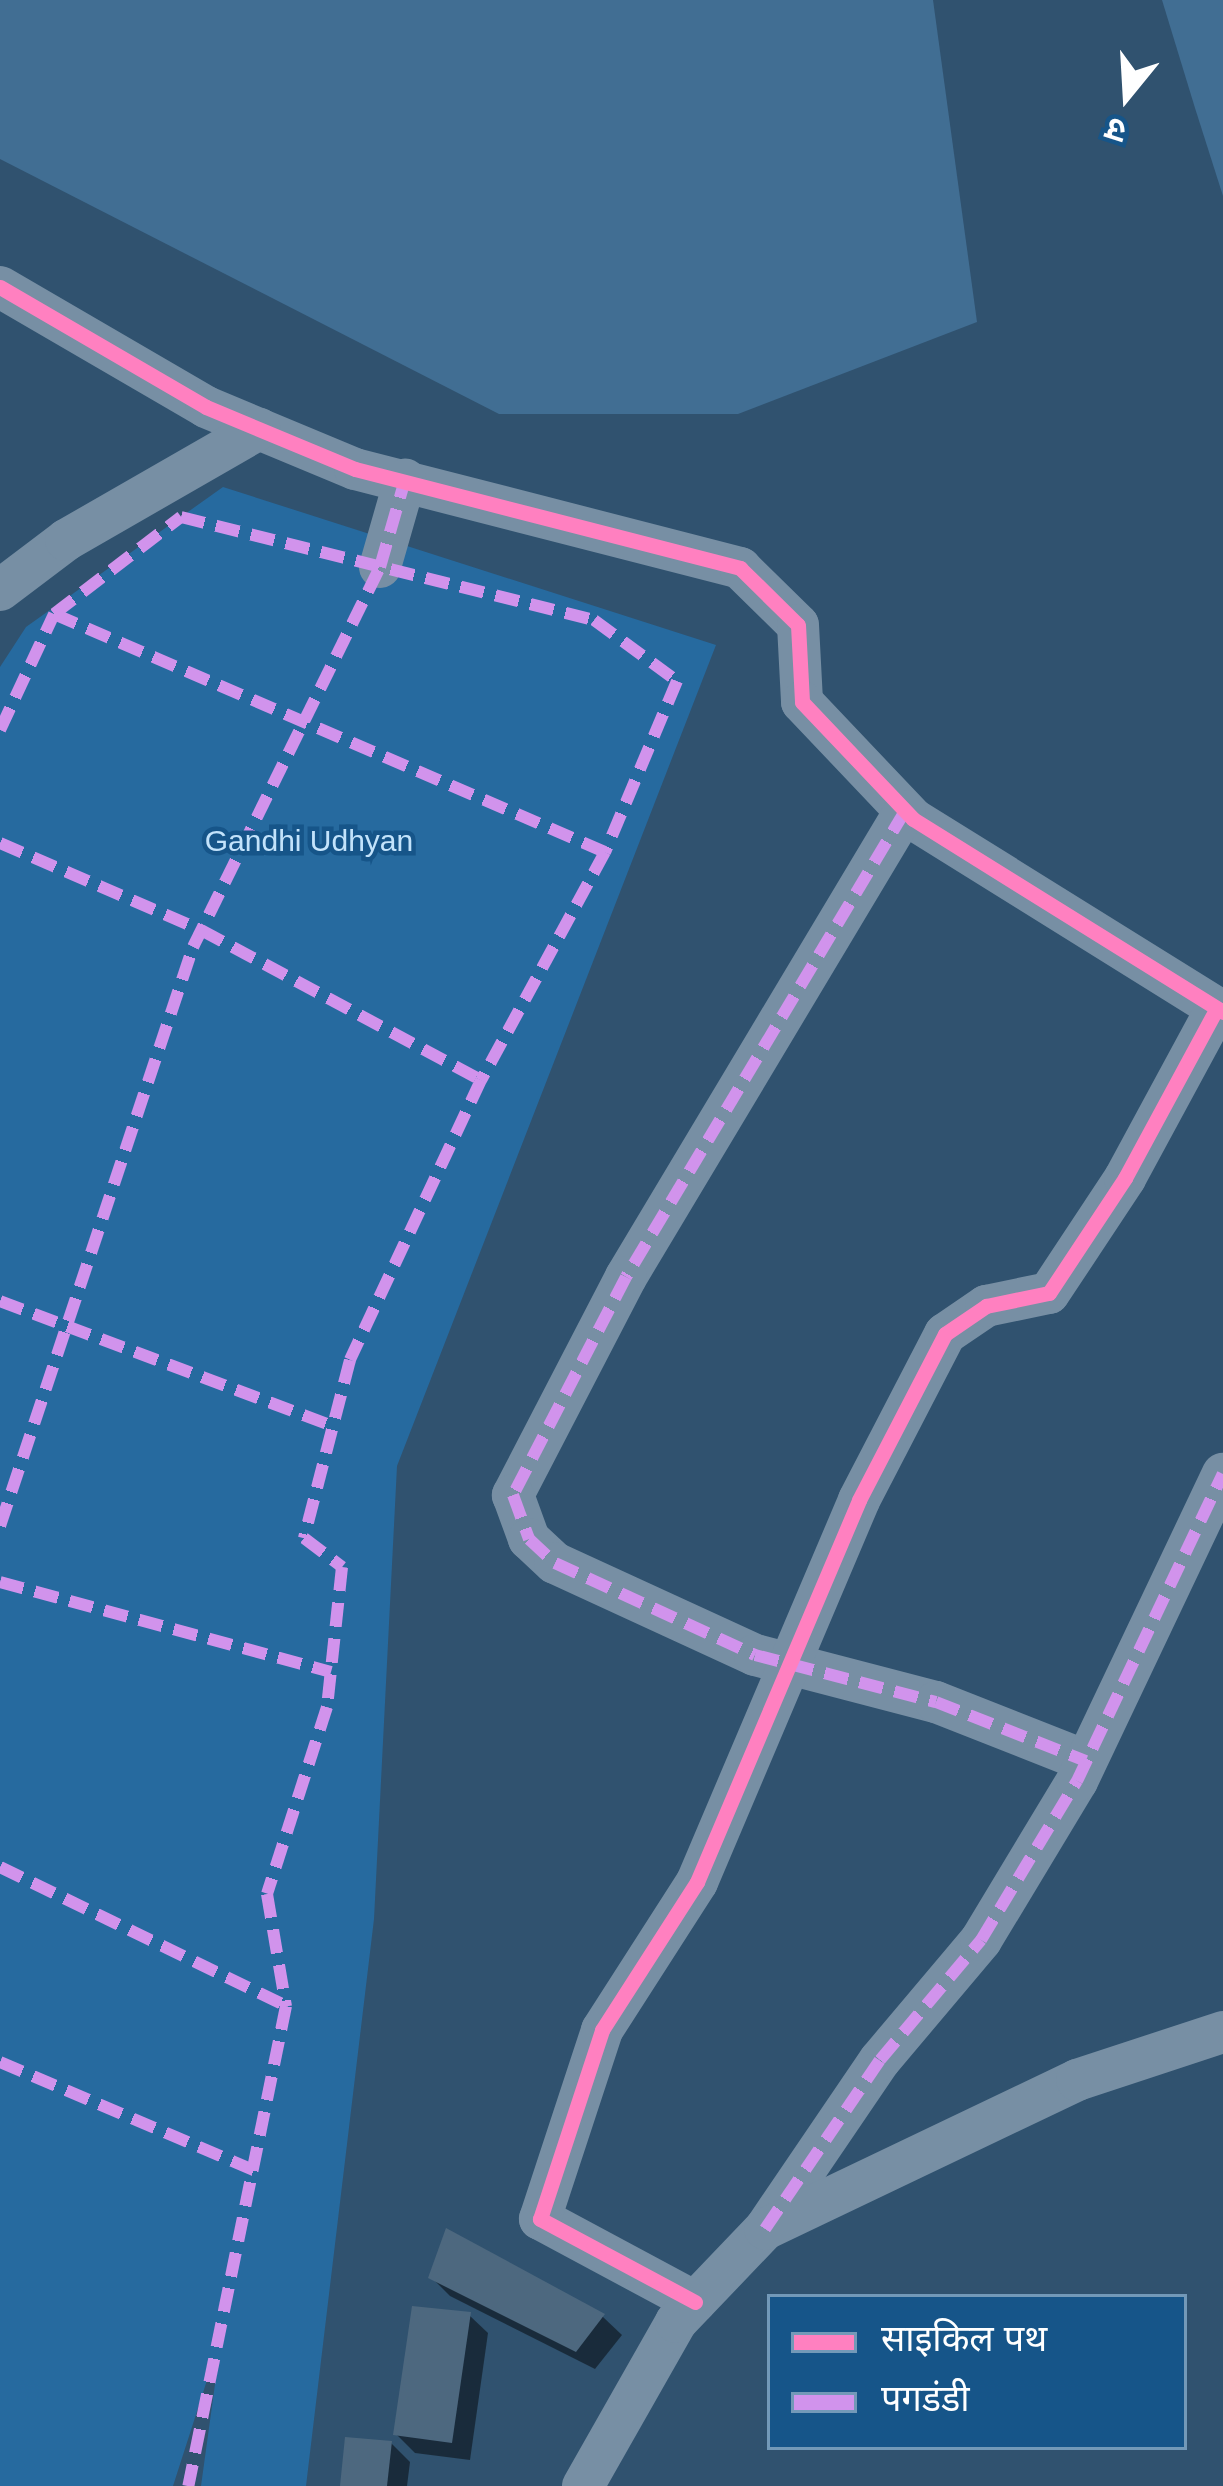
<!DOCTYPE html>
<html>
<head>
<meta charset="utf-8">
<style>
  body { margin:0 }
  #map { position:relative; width:1223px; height:2486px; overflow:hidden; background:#30526f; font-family:Arial,"Noto Sans Devanagari",sans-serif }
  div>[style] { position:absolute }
  .green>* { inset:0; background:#266a9f }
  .water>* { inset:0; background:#416e93 }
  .shadow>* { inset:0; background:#0007 }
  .building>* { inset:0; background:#4d687f }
  .street>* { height:42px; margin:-21px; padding:0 21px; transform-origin:21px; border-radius:21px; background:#778fa4 }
  .quiet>* { height:12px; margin-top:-6px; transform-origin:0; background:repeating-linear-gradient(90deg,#d193ec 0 24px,transparent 0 36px) }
  .cycleway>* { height:15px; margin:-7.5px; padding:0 7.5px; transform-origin:7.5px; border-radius:7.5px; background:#ff80c0 }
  span { translate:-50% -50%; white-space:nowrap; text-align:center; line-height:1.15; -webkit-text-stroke:9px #165589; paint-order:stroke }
  .park-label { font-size:30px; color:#c3e3fb }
  .legend { position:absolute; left:767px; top:2294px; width:420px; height:156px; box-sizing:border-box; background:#165589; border:3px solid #7399b8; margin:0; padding:15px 21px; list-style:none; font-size:36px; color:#fff }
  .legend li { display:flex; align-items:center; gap:24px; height:60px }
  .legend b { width:60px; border:3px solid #7399b8 }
  .north { position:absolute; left:1067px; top:36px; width:120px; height:120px; -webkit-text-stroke:9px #165589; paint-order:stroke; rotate:198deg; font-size:33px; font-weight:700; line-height:48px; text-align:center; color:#fff }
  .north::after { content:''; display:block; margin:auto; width:42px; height:54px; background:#fff; clip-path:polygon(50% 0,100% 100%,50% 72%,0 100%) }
</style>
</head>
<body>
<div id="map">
  <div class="green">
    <div style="clip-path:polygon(223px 487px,716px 645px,397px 1466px,374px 1919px,306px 2486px,201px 2486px,216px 2377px,209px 2374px,173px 2486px,0 2486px,0 667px,26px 627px)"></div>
  </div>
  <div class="water">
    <div style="clip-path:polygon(0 0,933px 0,977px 322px,738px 414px,499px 414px,0 159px)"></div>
    <div style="clip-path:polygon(1162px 0,1223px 0,1223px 196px,1195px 108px)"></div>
  </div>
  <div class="shadow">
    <div style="clip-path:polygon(448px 2232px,603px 2317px,622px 2335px,595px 2369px,450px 2296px,431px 2277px)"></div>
    <div style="clip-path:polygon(469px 2315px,488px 2333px,470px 2460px,415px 2453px,396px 2434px)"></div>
    <div style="clip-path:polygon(391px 2443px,410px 2462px,407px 2486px,343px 2486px)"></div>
  </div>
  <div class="building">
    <div style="clip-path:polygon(446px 2228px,605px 2314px,576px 2352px,428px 2278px)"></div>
    <div style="clip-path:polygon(412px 2306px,471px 2312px,452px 2443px,393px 2435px)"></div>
    <div style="clip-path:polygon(345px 2437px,392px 2441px,387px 2486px,340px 2486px)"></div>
  </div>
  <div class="street">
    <div style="left:0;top:287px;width:238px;rotate:30.2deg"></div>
    <div style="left:206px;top:407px;width:161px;rotate:22.6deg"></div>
    <div style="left:355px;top:469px;width:398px;rotate:14.4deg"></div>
    <div style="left:740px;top:568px;width:81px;rotate:44.5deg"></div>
    <div style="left:798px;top:625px;width:77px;rotate:87deg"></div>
    <div style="left:802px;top:702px;width:161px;rotate:46.5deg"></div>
    <div style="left:913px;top:819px;width:365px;rotate:31.9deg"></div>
    <div style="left:380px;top:567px;width:91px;rotate:-74deg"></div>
    <div style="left:0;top:590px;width:83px;rotate:-37.1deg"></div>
    <div style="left:66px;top:540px;width:223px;rotate:-29.9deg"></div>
    <div style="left:905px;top:811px;width:543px;rotate:120.91deg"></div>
    <div style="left:626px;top:1277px;width:246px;rotate:117.4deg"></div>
    <div style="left:513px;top:1495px;width:47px;rotate:70deg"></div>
    <div style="left:529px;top:1539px;width:35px;rotate:43deg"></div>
    <div style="left:555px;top:1563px;width:220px;rotate:24.7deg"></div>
    <div style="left:755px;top:1655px;width:187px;rotate:14.6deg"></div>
    <div style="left:936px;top:1702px;width:161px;rotate:21.5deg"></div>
    <div style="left:765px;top:2229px;width:204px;rotate:-55.8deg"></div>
    <div style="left:880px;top:2060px;width:157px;rotate:-49.9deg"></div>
    <div style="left:981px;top:1940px;width:186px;rotate:-58.9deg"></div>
    <div style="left:1077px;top:1781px;width:340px;rotate:-64.6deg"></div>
    <div style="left:695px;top:2302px;width:176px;rotate:-151.8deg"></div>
    <div style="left:540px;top:2219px;width:199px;rotate:-71.8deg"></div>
    <div style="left:602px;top:2030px;width:176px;rotate:-57.3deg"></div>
    <div style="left:697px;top:1882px;width:415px;rotate:-67deg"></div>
    <div style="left:859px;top:1500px;width:187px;rotate:-62.6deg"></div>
    <div style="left:945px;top:1334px;width:50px;rotate:-34.3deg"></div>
    <div style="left:986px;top:1306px;width:64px;rotate:-11.7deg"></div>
    <div style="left:1049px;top:1293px;width:138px;rotate:-56.5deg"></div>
    <div style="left:1125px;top:1178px;width:191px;rotate:-61.6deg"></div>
    <div style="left:583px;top:2486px;width:189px;rotate:-60.4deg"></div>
    <div style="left:676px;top:2322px;width:129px;rotate:-46.3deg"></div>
    <div style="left:765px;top:2229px;width:346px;rotate:-25.5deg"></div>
    <div style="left:1077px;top:2080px;width:154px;rotate:-18.2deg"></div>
  </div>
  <div class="quiet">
    <div style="left:54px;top:614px;width:600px;rotate:23.36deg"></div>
    <div style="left:0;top:730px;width:128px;rotate:-65deg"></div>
    <div style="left:54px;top:614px;width:160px;rotate:-37.4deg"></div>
    <div style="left:181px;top:517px;width:426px;rotate:14deg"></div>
    <div style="left:594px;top:620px;width:103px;rotate:36.3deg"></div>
    <div style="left:677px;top:681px;width:186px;rotate:112.8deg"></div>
    <div style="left:605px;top:852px;width:260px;rotate:118.5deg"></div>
    <div style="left:481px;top:1080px;width:309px;rotate:115.1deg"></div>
    <div style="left:350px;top:1360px;width:184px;rotate:104.5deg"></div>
    <div style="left:304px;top:1538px;width:48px;rotate:37.3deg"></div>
    <div style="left:342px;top:1567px;width:141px;rotate:96.1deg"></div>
    <div style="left:327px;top:1707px;width:196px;rotate:107.8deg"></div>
    <div style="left:267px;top:1894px;width:114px;rotate:80.4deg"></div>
    <div style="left:286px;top:2006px;width:490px;rotate:101.5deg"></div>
    <div style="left:905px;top:811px;width:543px;rotate:120.91deg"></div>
    <div style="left:626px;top:1277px;width:246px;rotate:117.4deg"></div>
    <div style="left:513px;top:1495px;width:47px;rotate:70deg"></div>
    <div style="left:529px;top:1539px;width:35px;rotate:43deg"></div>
    <div style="left:555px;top:1563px;width:220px;rotate:24.7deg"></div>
    <div style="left:755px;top:1655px;width:187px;rotate:14.6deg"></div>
    <div style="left:936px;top:1702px;width:161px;rotate:21.5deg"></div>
    <div style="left:0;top:843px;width:219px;rotate:23.4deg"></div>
    <div style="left:201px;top:930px;width:318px;rotate:28.2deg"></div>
    <div style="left:0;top:1301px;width:356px;rotate:20.6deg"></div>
    <div style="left:0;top:1526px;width:610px;rotate:-71.57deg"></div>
    <div style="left:193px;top:947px;width:424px;rotate:-63.8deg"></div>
    <div style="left:380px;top:567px;width:91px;rotate:-74deg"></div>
    <div style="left:0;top:1582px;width:343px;rotate:15.2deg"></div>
    <div style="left:0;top:1867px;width:318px;rotate:25.9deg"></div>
    <div style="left:0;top:2062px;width:280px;rotate:23.1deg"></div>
    <div style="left:765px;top:2229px;width:204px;rotate:-55.8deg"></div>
    <div style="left:880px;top:2060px;width:157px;rotate:-49.9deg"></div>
    <div style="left:981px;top:1940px;width:186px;rotate:-58.9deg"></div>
    <div style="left:1077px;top:1781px;width:340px;rotate:-64.6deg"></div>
  </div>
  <div class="cycleway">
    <div style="left:0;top:287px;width:238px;rotate:30.2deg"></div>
    <div style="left:206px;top:407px;width:161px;rotate:22.6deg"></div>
    <div style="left:355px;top:469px;width:398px;rotate:14.4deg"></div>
    <div style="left:740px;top:568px;width:81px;rotate:44.5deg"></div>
    <div style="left:798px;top:625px;width:77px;rotate:87deg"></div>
    <div style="left:802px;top:702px;width:161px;rotate:46.5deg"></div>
    <div style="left:913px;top:819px;width:365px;rotate:31.9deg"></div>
    <div style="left:695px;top:2302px;width:176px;rotate:-151.8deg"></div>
    <div style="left:540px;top:2219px;width:199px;rotate:-71.8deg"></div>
    <div style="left:602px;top:2030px;width:176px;rotate:-57.3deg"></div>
    <div style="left:697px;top:1882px;width:415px;rotate:-67deg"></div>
    <div style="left:859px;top:1500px;width:187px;rotate:-62.6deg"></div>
    <div style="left:945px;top:1334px;width:50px;rotate:-34.3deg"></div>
    <div style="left:986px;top:1306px;width:64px;rotate:-11.7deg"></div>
    <div style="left:1049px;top:1293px;width:138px;rotate:-56.5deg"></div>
    <div style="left:1125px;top:1178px;width:191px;rotate:-61.6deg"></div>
  </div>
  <div class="park-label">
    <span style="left:309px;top:841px">Gandhi Udhyan</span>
  </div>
  <ul class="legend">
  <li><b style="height:15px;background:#ff80c0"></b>साइकिल पथ</li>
  <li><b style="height:15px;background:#d193ec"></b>पगडंडी</li>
  </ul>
  <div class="north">उ</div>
</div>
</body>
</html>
